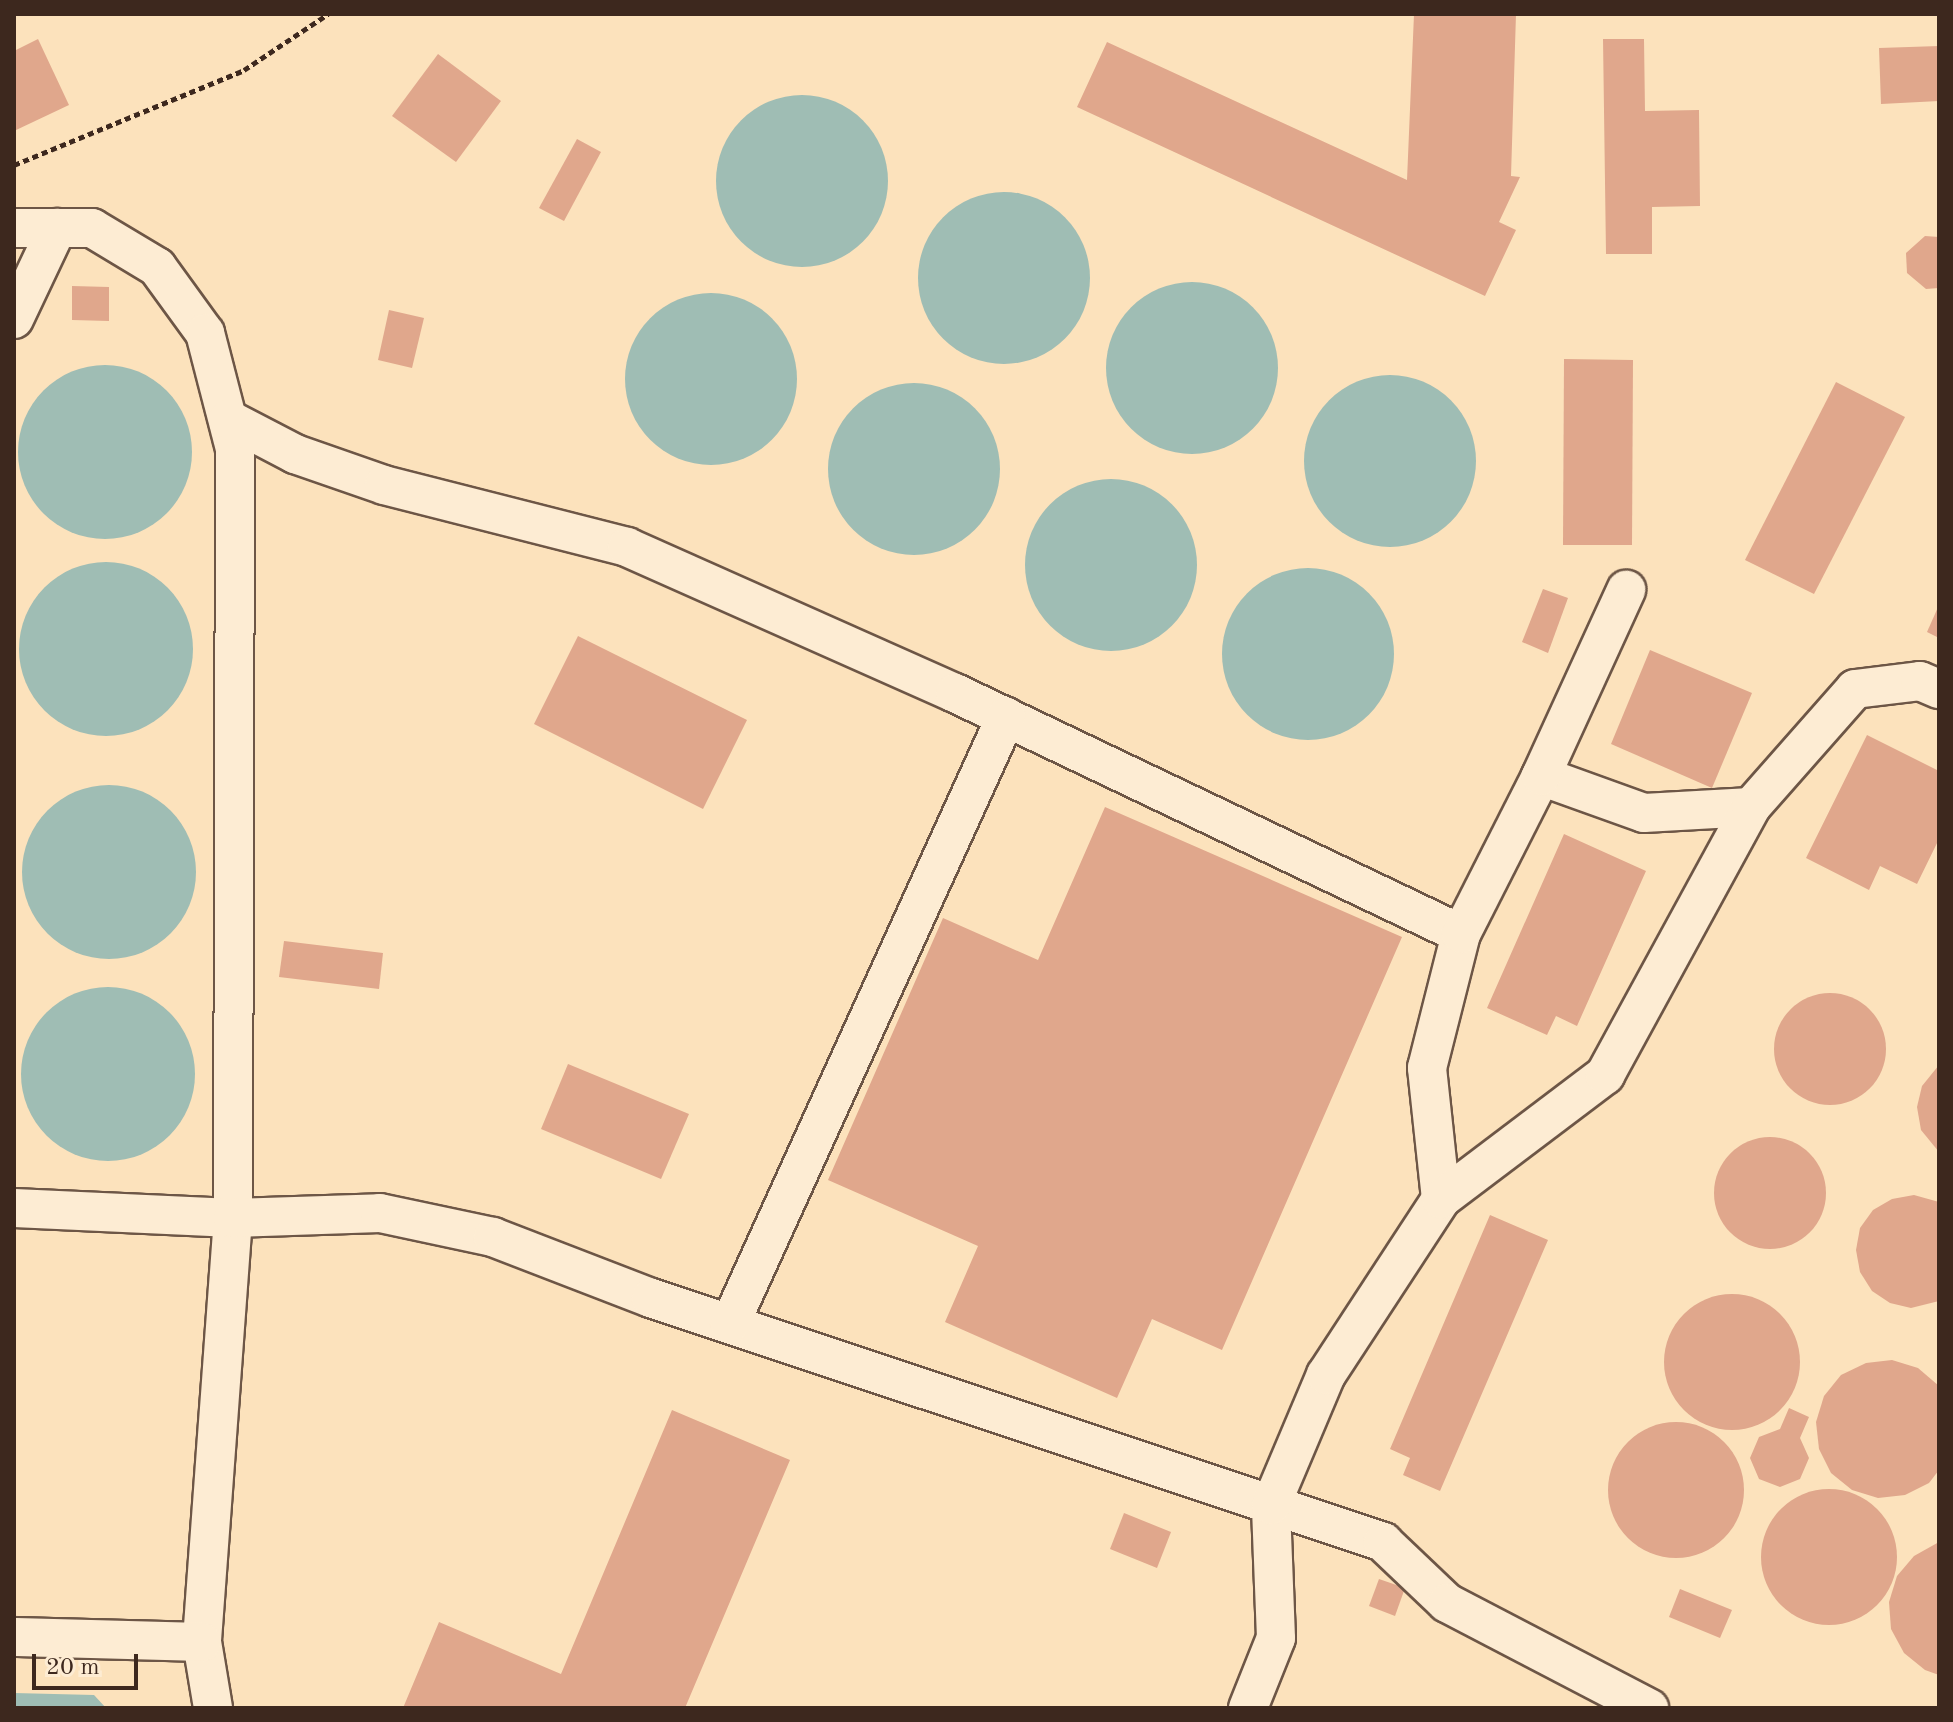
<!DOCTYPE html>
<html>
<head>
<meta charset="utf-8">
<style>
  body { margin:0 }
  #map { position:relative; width:1953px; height:1722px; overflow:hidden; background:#fce2bc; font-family:"Old Standard TT",serif }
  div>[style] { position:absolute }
  .water>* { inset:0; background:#9fbdb4 }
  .round { border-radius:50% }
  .building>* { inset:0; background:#e0a78c }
  .path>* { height:5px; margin-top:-2.5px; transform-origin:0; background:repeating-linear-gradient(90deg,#3d281e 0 6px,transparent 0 10px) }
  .roads { filter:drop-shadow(2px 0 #6d5646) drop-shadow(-2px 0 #6d5646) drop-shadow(0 2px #6d5646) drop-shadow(0 -2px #6d5646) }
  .minor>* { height:38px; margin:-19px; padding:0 19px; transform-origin:19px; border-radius:19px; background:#fdecd3 }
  span { translate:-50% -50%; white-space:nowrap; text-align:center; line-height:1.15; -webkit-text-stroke:6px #fdecd3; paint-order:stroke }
  .frame { position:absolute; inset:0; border:16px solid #3d281e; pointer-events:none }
  .scale { position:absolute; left:32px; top:1654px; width:106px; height:36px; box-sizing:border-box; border:4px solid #3d281e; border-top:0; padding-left:10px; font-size:24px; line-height:28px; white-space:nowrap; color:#3d281e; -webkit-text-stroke:6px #fdecd3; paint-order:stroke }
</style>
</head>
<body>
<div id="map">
  <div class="water">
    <div class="round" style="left:716px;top:95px;width:172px;height:172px"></div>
    <div class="round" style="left:918px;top:192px;width:172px;height:172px"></div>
    <div class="round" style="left:1106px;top:282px;width:172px;height:172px"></div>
    <div class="round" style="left:625px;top:293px;width:172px;height:172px"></div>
    <div class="round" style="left:18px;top:365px;width:174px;height:174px"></div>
    <div class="round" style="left:1304px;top:375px;width:172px;height:172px"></div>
    <div class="round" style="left:828px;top:383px;width:172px;height:172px"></div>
    <div class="round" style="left:1025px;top:479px;width:172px;height:172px"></div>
    <div class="round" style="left:19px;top:562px;width:174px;height:174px"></div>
    <div class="round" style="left:1222px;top:568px;width:172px;height:172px"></div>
    <div class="round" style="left:22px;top:785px;width:174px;height:174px"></div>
    <div class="round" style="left:21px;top:987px;width:174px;height:174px"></div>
    <div style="clip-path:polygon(14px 1693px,94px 1695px,106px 1708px,14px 1708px)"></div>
  </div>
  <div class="building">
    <div style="clip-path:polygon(1414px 14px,1516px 14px,1511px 176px,1520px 177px,1499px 222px,1516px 230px,1485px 296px,1077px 107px,1107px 42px,1407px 180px)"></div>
    <div style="clip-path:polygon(38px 39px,69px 105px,14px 131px,14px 51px)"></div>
    <div style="clip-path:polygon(1603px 39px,1644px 39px,1645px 111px,1699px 110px,1700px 206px,1652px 207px,1652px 254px,1606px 254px)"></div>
    <div style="clip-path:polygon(1939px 46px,1939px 101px,1881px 104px,1879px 48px)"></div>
    <div style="clip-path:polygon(438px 54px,501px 101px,456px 162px,392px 116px)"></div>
    <div style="clip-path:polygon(577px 139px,601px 152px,564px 221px,539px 208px)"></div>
    <div style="clip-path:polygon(1925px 236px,1939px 237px,1939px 288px,1926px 289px,1907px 273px,1906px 253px)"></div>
    <div style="clip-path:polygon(72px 286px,109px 287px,109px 321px,72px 320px)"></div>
    <div style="clip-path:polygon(389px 310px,424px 318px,412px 368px,378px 360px)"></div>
    <div style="clip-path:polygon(1564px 359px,1633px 360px,1632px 545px,1563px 545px)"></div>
    <div style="clip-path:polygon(1836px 382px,1905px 417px,1814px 594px,1745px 560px)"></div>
    <div style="clip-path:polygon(1543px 589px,1568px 598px,1548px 653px,1522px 642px)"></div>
    <div style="clip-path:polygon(1939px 605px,1939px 638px,1927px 632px)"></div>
    <div style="clip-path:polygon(578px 636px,747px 720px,703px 809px,534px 724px)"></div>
    <div style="clip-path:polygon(1650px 650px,1752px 693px,1712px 788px,1611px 744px)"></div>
    <div style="clip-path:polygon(1867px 735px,1939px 771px,1939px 839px,1917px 884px,1880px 866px,1869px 890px,1806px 858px)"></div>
    <div style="clip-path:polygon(1105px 807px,1402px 937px,1222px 1350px,1152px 1319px,1117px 1398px,945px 1322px,978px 1246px,828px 1180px,943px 918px,1038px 960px)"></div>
    <div style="clip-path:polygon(1564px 834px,1646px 871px,1577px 1026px,1556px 1016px,1547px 1035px,1487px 1008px)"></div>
    <div style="clip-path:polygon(284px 941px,383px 953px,379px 989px,279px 977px)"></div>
    <div class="round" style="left:1774px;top:993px;width:112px;height:112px"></div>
    <div style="clip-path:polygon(568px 1064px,689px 1114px,661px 1179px,541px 1129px)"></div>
    <div style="clip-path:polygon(1939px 1065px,1939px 1152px,1921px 1130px,1917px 1107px,1922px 1086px)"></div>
    <div class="round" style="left:1714px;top:1137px;width:112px;height:112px"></div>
    <div style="clip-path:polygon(1914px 1195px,1939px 1202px,1939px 1301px,1911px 1308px,1890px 1303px,1872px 1291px,1860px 1272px,1856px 1250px,1860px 1228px,1873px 1210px,1892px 1199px)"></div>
    <div style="clip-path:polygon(1490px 1215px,1548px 1240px,1440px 1491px,1403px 1475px,1410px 1458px,1390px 1449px)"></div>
    <div class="round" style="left:1664px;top:1294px;width:136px;height:136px"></div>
    <div style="clip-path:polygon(1892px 1360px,1918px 1368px,1939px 1386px,1939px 1470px,1929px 1483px,1905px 1495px,1878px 1498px,1852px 1490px,1831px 1473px,1819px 1449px,1816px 1422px,1824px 1396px,1841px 1375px,1866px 1363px)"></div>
    <div style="clip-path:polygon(1789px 1408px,1809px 1417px,1800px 1438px,1809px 1458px,1800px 1479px,1780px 1487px,1759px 1479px,1750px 1458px,1759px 1437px,1780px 1429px)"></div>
    <div style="clip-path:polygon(672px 1410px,790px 1460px,685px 1708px,403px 1708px,439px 1622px,561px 1674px)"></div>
    <div class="round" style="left:1608px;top:1422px;width:136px;height:136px"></div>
    <div class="round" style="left:1761px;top:1489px;width:136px;height:136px"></div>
    <div style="clip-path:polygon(1124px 1513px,1171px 1532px,1157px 1568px,1110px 1549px)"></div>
    <div style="clip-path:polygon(1939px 1542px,1939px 1675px,1925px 1670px,1904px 1653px,1891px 1629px,1889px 1602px,1897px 1576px,1914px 1556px)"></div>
    <div style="clip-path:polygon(1379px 1579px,1405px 1588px,1395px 1616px,1369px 1606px)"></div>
    <div style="clip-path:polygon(1680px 1589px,1732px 1610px,1720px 1638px,1669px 1617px)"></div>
  </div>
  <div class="path">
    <div style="left:14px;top:165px;width:249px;rotate:-22.4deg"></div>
    <div style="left:244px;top:70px;width:101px;rotate:-33.7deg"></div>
  </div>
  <div class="roads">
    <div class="minor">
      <div style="left:14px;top:228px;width:78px"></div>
      <div style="left:92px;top:228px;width:76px;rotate:31deg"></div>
      <div style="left:157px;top:267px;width:82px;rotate:54deg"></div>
      <div style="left:205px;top:333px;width:120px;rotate:75.5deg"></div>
      <div style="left:235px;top:449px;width:769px;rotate:90.15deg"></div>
      <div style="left:233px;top:1218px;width:425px;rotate:94.2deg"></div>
      <div style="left:202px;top:1642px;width:67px;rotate:80.5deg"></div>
      <div style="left:14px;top:319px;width:101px;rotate:-64.7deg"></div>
      <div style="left:228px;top:419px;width:76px;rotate:27.6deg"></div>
      <div style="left:295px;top:454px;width:94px;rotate:19.2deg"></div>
      <div style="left:384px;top:485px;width:251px;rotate:14.3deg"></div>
      <div style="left:627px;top:547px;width:359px;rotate:24deg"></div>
      <div style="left:955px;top:693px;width:560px;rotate:25.47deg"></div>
      <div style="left:1541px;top:776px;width:109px;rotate:19.8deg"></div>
      <div style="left:1644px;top:813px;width:107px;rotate:-3.2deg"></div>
      <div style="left:1441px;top:1199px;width:132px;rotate:-96.1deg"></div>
      <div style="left:1427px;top:1068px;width:138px;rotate:-75.8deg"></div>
      <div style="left:1461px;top:934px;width:177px;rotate:-63.1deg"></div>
      <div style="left:1541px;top:776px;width:205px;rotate:-65.4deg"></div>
      <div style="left:14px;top:1208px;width:219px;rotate:2.6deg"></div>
      <div style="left:233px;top:1218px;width:147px;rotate:-1.9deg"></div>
      <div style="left:380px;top:1213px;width:116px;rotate:12deg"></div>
      <div style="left:493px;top:1237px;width:169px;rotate:21.1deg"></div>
      <div style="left:651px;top:1298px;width:772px;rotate:18.43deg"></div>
      <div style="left:1383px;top:1542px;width:88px;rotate:43.6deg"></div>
      <div style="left:1447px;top:1603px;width:228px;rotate:27.5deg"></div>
      <div style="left:730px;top:1324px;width:667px;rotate:-65.55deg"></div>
      <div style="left:14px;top:1637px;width:188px;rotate:1.5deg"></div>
      <div style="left:1248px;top:1708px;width:75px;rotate:-68.2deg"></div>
      <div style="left:1276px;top:1638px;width:133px;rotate:-92.2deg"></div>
      <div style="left:1271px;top:1505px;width:141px;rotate:-67.1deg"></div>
      <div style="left:1326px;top:1375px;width:210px;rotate:-56.8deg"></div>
      <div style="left:1441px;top:1199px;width:206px;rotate:-37.1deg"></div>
      <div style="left:1605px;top:1075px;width:305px;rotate:-61.4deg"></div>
      <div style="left:1751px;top:807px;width:157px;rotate:-48.6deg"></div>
      <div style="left:1855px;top:689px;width:65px;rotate:-7deg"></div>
      <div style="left:1920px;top:681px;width:21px;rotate:23deg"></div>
    </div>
  </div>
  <div class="frame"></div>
  <div class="scale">20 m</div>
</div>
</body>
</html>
